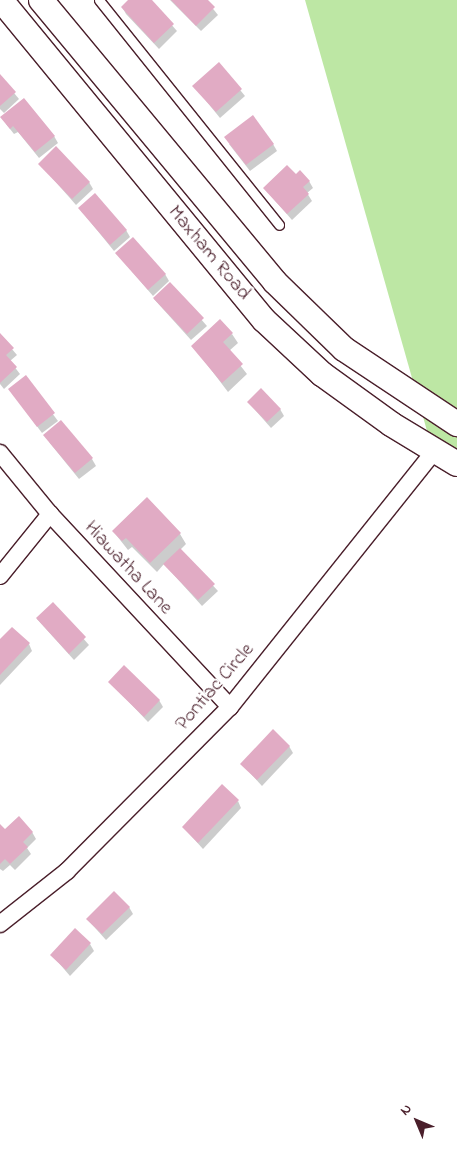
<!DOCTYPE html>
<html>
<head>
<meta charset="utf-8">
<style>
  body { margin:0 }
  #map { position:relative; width:457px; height:1161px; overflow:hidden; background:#fff; font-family:"Indie Flower",sans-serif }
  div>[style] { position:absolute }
  .green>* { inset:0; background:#bde7a4 }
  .shadow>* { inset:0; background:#0003 }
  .building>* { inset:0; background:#e1abc4 }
  .roads { filter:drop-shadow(1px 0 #4a1f2b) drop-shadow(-1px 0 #4a1f2b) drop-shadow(0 1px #4a1f2b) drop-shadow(0 -1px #4a1f2b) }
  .lane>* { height:9px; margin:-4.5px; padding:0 4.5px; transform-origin:4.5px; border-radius:4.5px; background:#fff }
  .street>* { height:16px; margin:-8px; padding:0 8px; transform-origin:8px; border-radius:8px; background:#fff }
  .secondary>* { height:24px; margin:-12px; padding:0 12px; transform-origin:12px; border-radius:12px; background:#fff }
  span { translate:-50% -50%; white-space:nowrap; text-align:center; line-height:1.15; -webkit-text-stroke:4px #fff; paint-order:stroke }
  .street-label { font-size:20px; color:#4a1f2b }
  .north { position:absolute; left:392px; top:1096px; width:50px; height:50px; -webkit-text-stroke:4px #fff; paint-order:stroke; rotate:315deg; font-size:14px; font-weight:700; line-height:20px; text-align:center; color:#4a1f2b }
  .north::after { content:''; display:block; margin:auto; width:18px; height:22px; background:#4a1f2b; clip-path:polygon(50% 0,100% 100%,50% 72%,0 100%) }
</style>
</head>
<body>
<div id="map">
  <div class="green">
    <div style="clip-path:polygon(305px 0,457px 0,457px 454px,431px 445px)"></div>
  </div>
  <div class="shadow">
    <div style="clip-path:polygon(130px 0,150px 0,177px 31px,159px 49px,126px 14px,122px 7px)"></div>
    <div style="clip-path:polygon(170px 0,206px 0,218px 15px,201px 31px)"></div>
    <div style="clip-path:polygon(219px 64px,245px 96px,220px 118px,194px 86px)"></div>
    <div style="clip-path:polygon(0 76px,19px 99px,4px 113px,0 109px)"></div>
    <div style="clip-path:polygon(6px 124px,54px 136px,58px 143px,39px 158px,18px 132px,14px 134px)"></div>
    <div style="clip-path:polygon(229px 144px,273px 144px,277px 151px,250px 171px)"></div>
    <div style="clip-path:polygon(40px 164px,89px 182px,93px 189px,76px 205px)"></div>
    <div style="clip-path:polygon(296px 176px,309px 181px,313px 188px,307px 193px,312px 201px,292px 220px,264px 188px)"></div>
    <div style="clip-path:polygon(79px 208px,126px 230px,130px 237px,114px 251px)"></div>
    <div style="clip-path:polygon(117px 254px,165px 274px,169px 281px,153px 296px)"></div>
    <div style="clip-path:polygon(170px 284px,207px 326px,191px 340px,154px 299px)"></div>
    <div style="clip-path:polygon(232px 334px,238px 343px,229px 351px,247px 374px,228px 392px,193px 346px)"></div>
    <div style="clip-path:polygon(0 335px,17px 355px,10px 361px,20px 374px,4px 389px,0 384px)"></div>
    <div style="clip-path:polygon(25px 377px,58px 421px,42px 433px,10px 390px)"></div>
    <div style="clip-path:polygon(248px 402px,280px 409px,284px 416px,271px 428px)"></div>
    <div style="clip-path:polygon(49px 442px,92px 459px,96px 466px,79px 479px)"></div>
    <div style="clip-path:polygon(147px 499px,180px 534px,186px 544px,180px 550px,218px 591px,202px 606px,164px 564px,157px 572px,132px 547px,128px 550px,113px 531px)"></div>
    <div style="clip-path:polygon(53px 604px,89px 645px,74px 660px,37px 619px)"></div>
    <div style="clip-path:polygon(0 641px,29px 644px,32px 651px,0 685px)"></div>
    <div style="clip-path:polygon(110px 682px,159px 700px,163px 707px,148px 722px)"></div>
    <div style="clip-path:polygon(289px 746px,293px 753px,262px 786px,242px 764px)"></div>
    <div style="clip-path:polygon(238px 801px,241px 808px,203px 849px,183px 827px)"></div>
    <div style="clip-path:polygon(0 826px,5px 831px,32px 832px,36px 839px,27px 848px,31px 854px,15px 870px,10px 865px,3px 871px,0 869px)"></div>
    <div style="clip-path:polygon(129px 907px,133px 914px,106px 940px,87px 919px)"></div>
    <div style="clip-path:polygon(90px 944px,94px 951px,70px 976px,52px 955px)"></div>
  </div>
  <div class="building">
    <div style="clip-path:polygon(128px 0,152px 0,174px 24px,154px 43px,121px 7px)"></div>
    <div style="clip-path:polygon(171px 0,208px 0,215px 7px,196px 26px)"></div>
    <div style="clip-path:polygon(219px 62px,242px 89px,216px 112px,192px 86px)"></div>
    <div style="clip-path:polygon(0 74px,16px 92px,0 106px)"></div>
    <div style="clip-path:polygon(24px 98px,55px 136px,35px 152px,13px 126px,10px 129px,0 117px)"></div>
    <div style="clip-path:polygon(253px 115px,274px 144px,246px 165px,224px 137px)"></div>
    <div style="clip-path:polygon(56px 146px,90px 182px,72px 199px,38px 164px)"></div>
    <div style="clip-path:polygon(287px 165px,296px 174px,300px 170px,310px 181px,303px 187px,309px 194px,287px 214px,263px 188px)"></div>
    <div style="clip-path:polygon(95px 193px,127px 230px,110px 245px,78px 208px)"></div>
    <div style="clip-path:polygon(133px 237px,166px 274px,148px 290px,115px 253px)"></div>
    <div style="clip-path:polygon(170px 282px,204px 318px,187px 334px,153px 298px)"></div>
    <div style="clip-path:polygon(220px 319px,233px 333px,223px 342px,243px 364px,222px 383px,191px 346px)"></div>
    <div style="clip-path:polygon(0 333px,14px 348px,6px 355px,17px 367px,0 383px)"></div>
    <div style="clip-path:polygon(26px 375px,55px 413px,37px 427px,8px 389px)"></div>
    <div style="clip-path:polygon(261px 388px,281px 409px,267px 422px,247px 402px)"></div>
    <div style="clip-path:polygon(61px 420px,93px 458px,75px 473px,43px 435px)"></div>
    <div style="clip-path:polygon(147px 497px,181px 533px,150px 563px,126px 538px,122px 541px,112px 531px)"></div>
    <div style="clip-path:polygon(180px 548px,215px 584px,198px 600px,163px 564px)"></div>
    <div style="clip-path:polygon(53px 602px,86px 637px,69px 654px,36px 618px)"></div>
    <div style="clip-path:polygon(12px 627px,30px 643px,0 675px,0 639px)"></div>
    <div style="clip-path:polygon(124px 665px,160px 700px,144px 717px,108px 682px)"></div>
    <div style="clip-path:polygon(273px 729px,290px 746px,257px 780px,240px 764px)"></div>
    <div style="clip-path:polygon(222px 784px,239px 800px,198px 843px,182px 827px)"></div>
    <div style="clip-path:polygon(19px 816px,33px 832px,23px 842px,28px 847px,10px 864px,5px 859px,0 864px,0 824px,5px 829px)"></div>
    <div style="clip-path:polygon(114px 891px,130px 907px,102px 934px,86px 919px)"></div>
    <div style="clip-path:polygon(75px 928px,91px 943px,66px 970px,50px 955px)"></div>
  </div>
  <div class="roads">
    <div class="lane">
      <div style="left:99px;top:0;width:288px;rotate:51.3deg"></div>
    </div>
    <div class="street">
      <div style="left:0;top:453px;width:79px;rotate:50.7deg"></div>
      <div style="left:50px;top:514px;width:264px;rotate:47deg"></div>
      <div style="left:0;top:576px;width:80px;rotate:-51.1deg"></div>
      <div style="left:0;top:924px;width:85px;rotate:-38.3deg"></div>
      <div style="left:67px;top:871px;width:231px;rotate:-45.2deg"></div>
      <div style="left:230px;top:707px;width:327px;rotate:-51.4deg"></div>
    </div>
    <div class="secondary">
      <div style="left:1px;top:0;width:414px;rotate:50.6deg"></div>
      <div style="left:264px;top:320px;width:79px;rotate:43deg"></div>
      <div style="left:322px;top:374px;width:85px;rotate:35.9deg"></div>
      <div style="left:391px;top:424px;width:77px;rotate:31.2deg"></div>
      <div style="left:41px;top:0;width:366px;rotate:50.3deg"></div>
      <div style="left:275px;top:282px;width:96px;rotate:44.2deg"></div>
      <div style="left:344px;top:349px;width:136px;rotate:33.6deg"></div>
    </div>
  </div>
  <div class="street-label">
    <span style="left:209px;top:253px;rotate:50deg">Maxham Road</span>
    <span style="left:128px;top:568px;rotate:47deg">Hiawatha Lane</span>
    <span style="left:215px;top:687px;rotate:-49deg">Pontiac Circle</span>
  </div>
  <div class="north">N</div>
</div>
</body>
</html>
